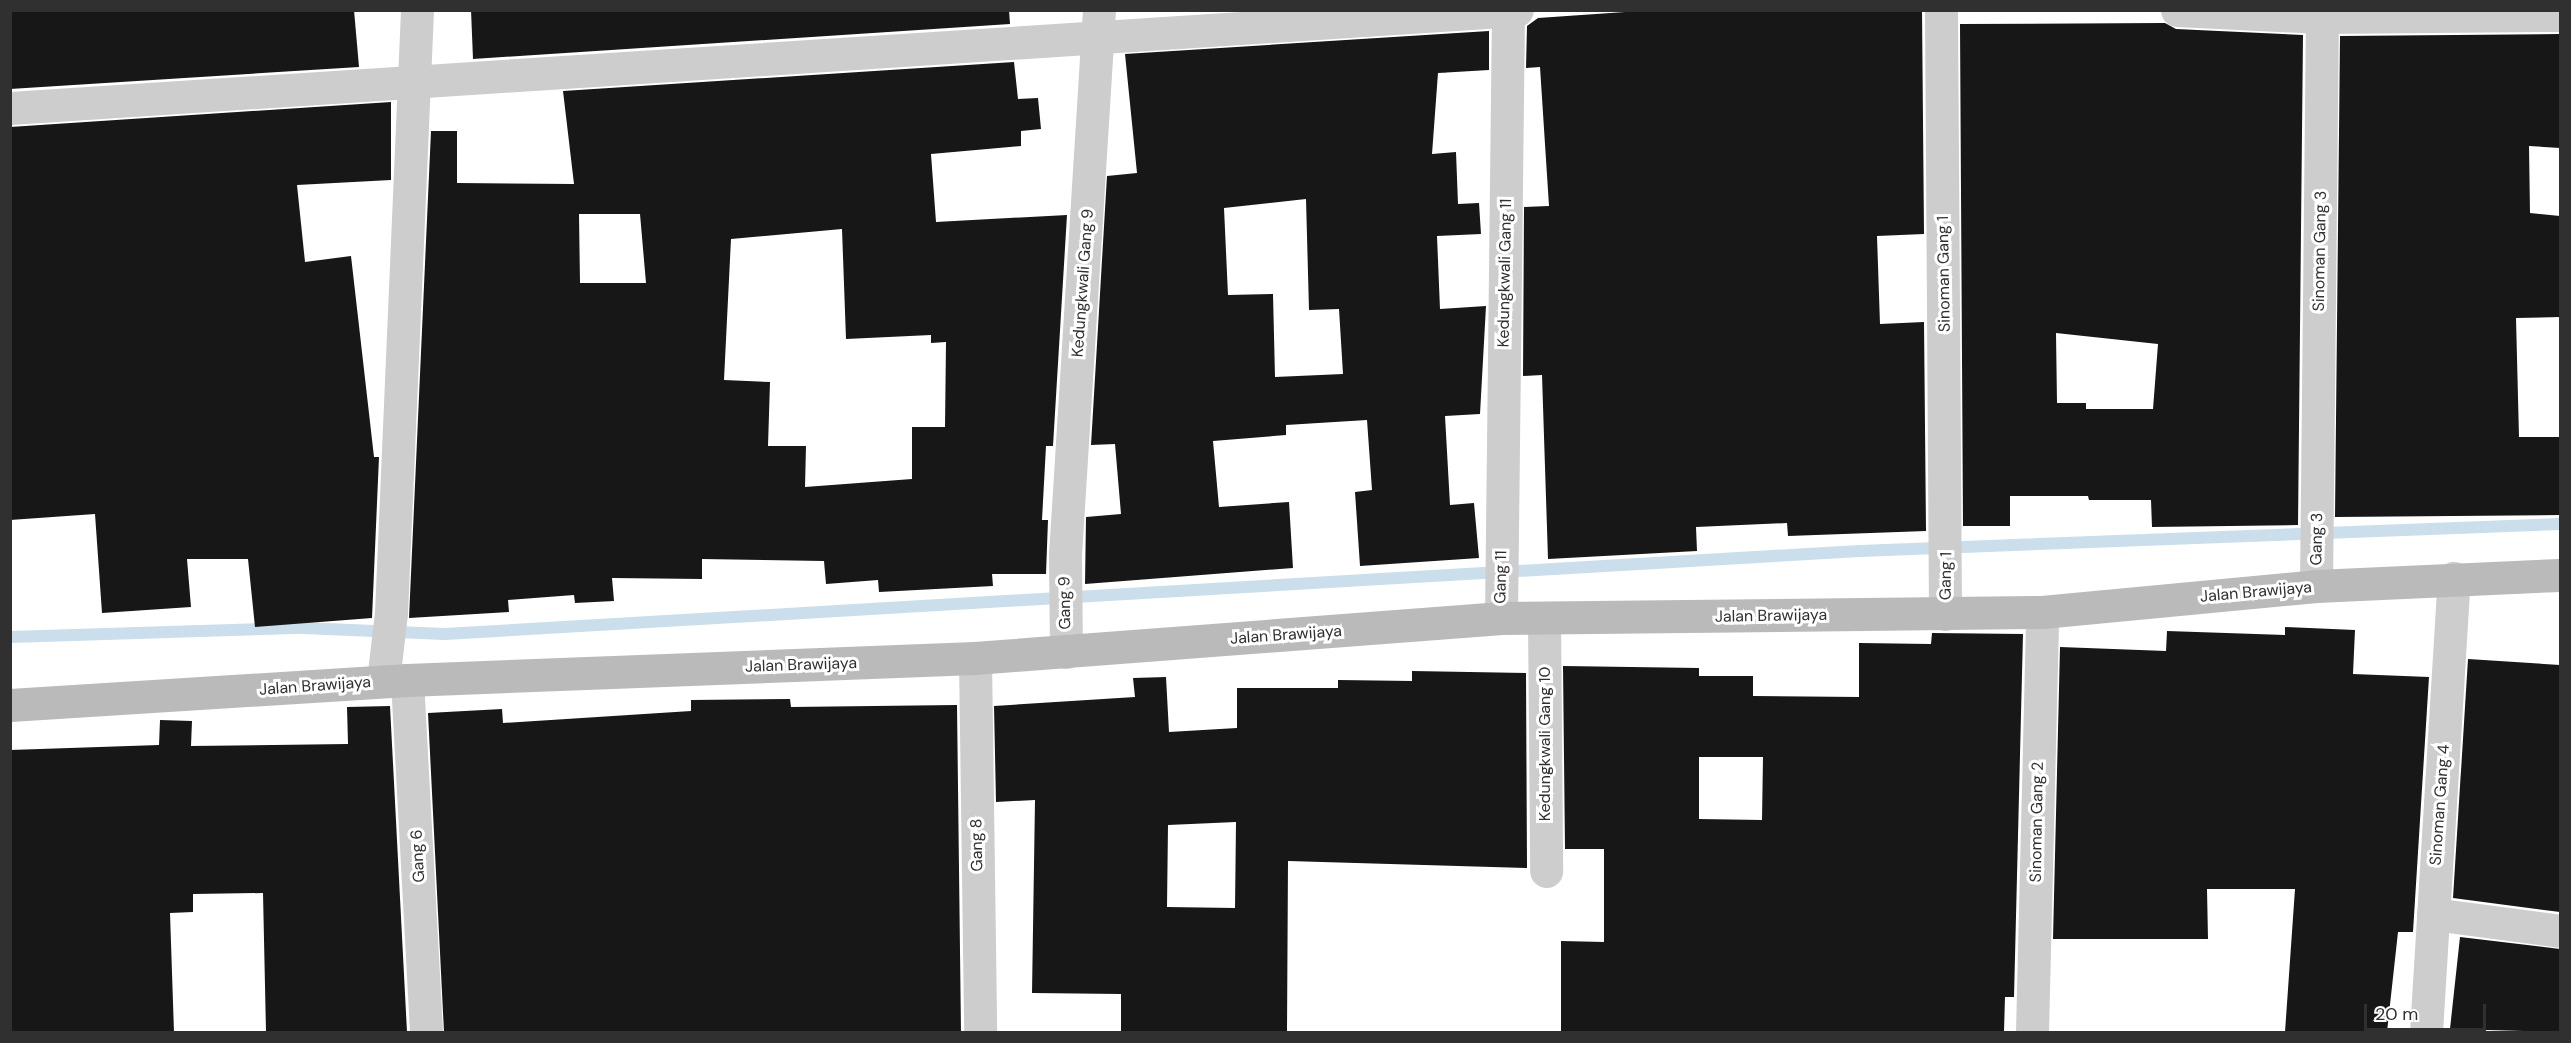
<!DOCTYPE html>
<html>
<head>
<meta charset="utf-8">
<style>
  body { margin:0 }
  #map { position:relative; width:2571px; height:1043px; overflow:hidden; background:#fff; font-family:"DM Sans",sans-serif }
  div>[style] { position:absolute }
  .stream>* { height:12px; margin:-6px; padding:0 6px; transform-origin:6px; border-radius:6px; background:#cbdeeb }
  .building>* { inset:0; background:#171717 }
  .minor>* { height:33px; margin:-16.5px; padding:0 16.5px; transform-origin:16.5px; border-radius:16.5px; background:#cdcdcd }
  .secondary>* { height:33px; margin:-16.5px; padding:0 16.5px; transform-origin:16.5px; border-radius:16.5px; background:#bababa }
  span { translate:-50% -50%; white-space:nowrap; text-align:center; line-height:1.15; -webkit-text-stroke:6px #fff; paint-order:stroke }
  .street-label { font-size:16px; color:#303030 }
  .frame { position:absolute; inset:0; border:12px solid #303030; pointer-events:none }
  .scale { position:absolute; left:2364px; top:1004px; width:122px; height:27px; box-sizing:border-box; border:3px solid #303030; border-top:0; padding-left:8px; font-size:18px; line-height:21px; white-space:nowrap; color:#303030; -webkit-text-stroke:4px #fff; paint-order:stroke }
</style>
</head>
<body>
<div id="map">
  <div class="stream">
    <div style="left:10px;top:637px;width:293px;rotate:-1.8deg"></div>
    <div style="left:303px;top:628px;width:142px;rotate:2.4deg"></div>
    <div style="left:445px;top:634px;width:1417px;rotate:-3.36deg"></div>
    <div style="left:1860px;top:551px;width:701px;rotate:-2.21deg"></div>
  </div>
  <div class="building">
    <div style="clip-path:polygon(10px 10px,354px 10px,359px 67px,10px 89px)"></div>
    <div style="clip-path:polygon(471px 10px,1009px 10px,1010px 24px,473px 59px)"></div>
    <div style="clip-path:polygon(1654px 10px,1922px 10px,1924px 234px,1877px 236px,1880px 324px,1924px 322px,1926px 531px,1788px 536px,1787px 523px,1696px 527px,1697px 551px,1548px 559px,1542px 375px,1523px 376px,1524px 207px,1549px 206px,1540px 67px,1526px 68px,1527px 26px,1538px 18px)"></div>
    <div style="clip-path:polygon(evenodd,2165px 23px,2176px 29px,2303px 35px,2298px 525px,2152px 527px,2151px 500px,2089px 500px,2088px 496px,2010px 496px,2010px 526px,1963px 526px,1960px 24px,2165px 23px,2056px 333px,2158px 344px,2153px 409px,2086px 409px,2086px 403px,2057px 403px,2056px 333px)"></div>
    <div style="clip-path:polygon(evenodd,1489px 31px,1489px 70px,1438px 73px,1432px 154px,1456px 152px,1458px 204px,1479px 203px,1481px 234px,1437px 236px,1440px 309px,1486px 306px,1480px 414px,1445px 416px,1450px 505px,1474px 503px,1479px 558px,1360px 566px,1355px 492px,1372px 490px,1367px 420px,1286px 425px,1286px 435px,1213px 441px,1219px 507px,1289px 502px,1293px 568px,1085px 584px,1086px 517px,1121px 514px,1115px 444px,1091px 445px,1107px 176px,1137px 173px,1125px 54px,1489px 31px,1306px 199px,1309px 310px,1339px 309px,1343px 374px,1275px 377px,1273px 294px,1228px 295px,1224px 208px,1306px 199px)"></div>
    <div style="clip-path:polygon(2560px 34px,2560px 148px,2529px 146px,2530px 213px,2560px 216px,2560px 317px,2516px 318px,2519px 437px,2560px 437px,2560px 515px,2335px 517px,2340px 36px)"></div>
    <div style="clip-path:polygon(evenodd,1014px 62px,1018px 99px,1038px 98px,1041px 129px,1021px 131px,1021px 146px,931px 154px,936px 222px,1067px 215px,1053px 446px,1046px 446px,1042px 520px,1048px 520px,1046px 574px,992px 574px,993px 586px,879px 592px,878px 580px,826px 584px,824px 561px,702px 559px,702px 579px,612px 578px,614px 601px,575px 603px,574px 595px,508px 600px,509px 612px,409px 618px,431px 131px,457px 131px,457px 183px,574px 184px,563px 91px,1014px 62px,579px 214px,640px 214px,646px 283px,580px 283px,579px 214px,1014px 62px,842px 229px,846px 339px,931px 335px,931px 343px,946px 342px,945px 427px,912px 427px,912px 479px,805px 487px,806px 446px,768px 446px,770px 382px,724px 380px,731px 239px,842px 229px)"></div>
    <div style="clip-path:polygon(391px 102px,391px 180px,297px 185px,305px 262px,351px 256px,374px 457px,379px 457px,372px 618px,255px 627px,248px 559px,187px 559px,191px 607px,102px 613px,95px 514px,10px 520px,10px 127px)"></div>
    <div style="clip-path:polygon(2285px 627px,2355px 630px,2353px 674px,2429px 677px,2413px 932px,2398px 932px,2387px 1032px,2285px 1032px,2295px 889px,2207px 889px,2208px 939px,2053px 939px,2060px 647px,2166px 651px,2167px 631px,2285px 635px)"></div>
    <div style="clip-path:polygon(evenodd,1932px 633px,2023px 634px,2014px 997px,2005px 997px,2004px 1032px,1561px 1032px,1561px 941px,1604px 942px,1604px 849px,1565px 849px,1563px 666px,1699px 668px,1699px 676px,1753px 676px,1753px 696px,1859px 697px,1859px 643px,1931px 644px,1932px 633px,1699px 757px,1763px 757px,1762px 820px,1699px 819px,1699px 757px)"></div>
    <div style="clip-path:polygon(2468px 659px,2560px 665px,2560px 912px,2453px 898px)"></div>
    <div style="clip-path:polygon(evenodd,1412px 671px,1526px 673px,1527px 868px,1288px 861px,1287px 1032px,1121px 1032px,1121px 994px,1032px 993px,1035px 800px,996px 802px,994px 706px,1135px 697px,1133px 678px,1166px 677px,1169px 732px,1237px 728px,1237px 688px,1338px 688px,1338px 680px,1412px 681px,1412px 671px,1236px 822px,1235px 908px,1167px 907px,1168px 825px,1236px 822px)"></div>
    <div style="clip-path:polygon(790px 699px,791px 707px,957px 705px,961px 1032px,444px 1032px,428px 713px,502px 709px,503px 723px,691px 711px,691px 700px)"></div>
    <div style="clip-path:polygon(390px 706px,407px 1032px,266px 1032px,263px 893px,193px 894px,193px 912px,170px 913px,174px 1032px,10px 1032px,10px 750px,159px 745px,160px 720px,192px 721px,191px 746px,348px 744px,347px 707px)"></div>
    <div style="clip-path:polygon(2460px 937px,2560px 949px,2560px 1032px,2450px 1029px)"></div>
  </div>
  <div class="minor">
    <div style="left:1941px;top:10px;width:604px;rotate:89.62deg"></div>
    <div style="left:2177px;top:10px;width:145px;rotate:2.8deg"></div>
    <div style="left:2322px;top:17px;width:238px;rotate:-0.5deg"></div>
    <div style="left:10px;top:108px;width:1510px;rotate:-3.72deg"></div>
    <div style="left:2316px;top:586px;width:576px;rotate:-89.4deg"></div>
    <div style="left:1501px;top:618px;width:608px;rotate:-89.34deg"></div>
    <div style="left:1544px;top:618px;width:253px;rotate:89.5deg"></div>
    <div style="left:1066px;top:652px;width:97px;rotate:-90.6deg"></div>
    <div style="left:1065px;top:555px;width:546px;rotate:-86.43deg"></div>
    <div style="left:975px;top:658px;width:374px;rotate:89.2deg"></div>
    <div style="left:407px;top:680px;width:353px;rotate:86.9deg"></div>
    <div style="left:383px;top:681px;width:68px;rotate:-83.3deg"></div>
    <div style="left:391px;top:613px;width:604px;rotate:-87.53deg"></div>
    <div style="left:2433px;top:914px;width:128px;rotate:7.6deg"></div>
    <div style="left:2032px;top:1032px;width:420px;rotate:-88.6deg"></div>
    <div style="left:2426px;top:1032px;width:455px;rotate:-86.5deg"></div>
  </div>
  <div class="secondary">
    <div style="left:10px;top:705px;width:398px;rotate:-3.6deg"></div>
    <div style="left:407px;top:680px;width:568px;rotate:-2.22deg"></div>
    <div style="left:975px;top:658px;width:528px;rotate:-4.35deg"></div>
    <div style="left:1501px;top:618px;width:541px;rotate:-0.64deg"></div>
    <div style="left:2042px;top:612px;width:275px;rotate:-5.4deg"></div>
    <div style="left:2316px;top:586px;width:244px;rotate:-2.6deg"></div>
  </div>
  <div class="street-label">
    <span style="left:2320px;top:251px;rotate:-89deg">Sinoman Gang 3</span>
    <span style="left:1505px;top:273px;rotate:-89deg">Kedungkwali Gang 11</span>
    <span style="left:1944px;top:274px;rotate:-91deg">Sinoman Gang 1</span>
    <span style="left:1083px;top:283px;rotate:-86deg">Kedungkwali Gang 9</span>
    <span style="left:2317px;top:539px;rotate:-89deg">Gang 3</span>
    <span style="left:1946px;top:576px;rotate:-89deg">Gang 1</span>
    <span style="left:1501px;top:577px;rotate:-89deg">Gang 11</span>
    <span style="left:2256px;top:592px;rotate:-5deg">Jalan Brawijaya</span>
    <span style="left:1065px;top:603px;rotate:-91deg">Gang 9</span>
    <span style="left:1771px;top:616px;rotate:-1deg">Jalan Brawijaya</span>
    <span style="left:1286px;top:635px;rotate:-4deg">Jalan Brawijaya</span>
    <span style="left:801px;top:665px;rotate:-2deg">Jalan Brawijaya</span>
    <span style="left:315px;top:686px;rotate:-4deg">Jalan Brawijaya</span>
    <span style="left:1545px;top:744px;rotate:-90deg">Kedungkwali Gang 10</span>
    <span style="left:2440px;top:805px;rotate:-86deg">Sinoman Gang 4</span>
    <span style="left:2037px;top:822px;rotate:-89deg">Sinoman Gang 2</span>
    <span style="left:977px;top:845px;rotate:-91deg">Gang 8</span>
    <span style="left:418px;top:856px;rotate:-93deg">Gang 6</span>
  </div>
  <div class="frame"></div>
  <div class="scale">20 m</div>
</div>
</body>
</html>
